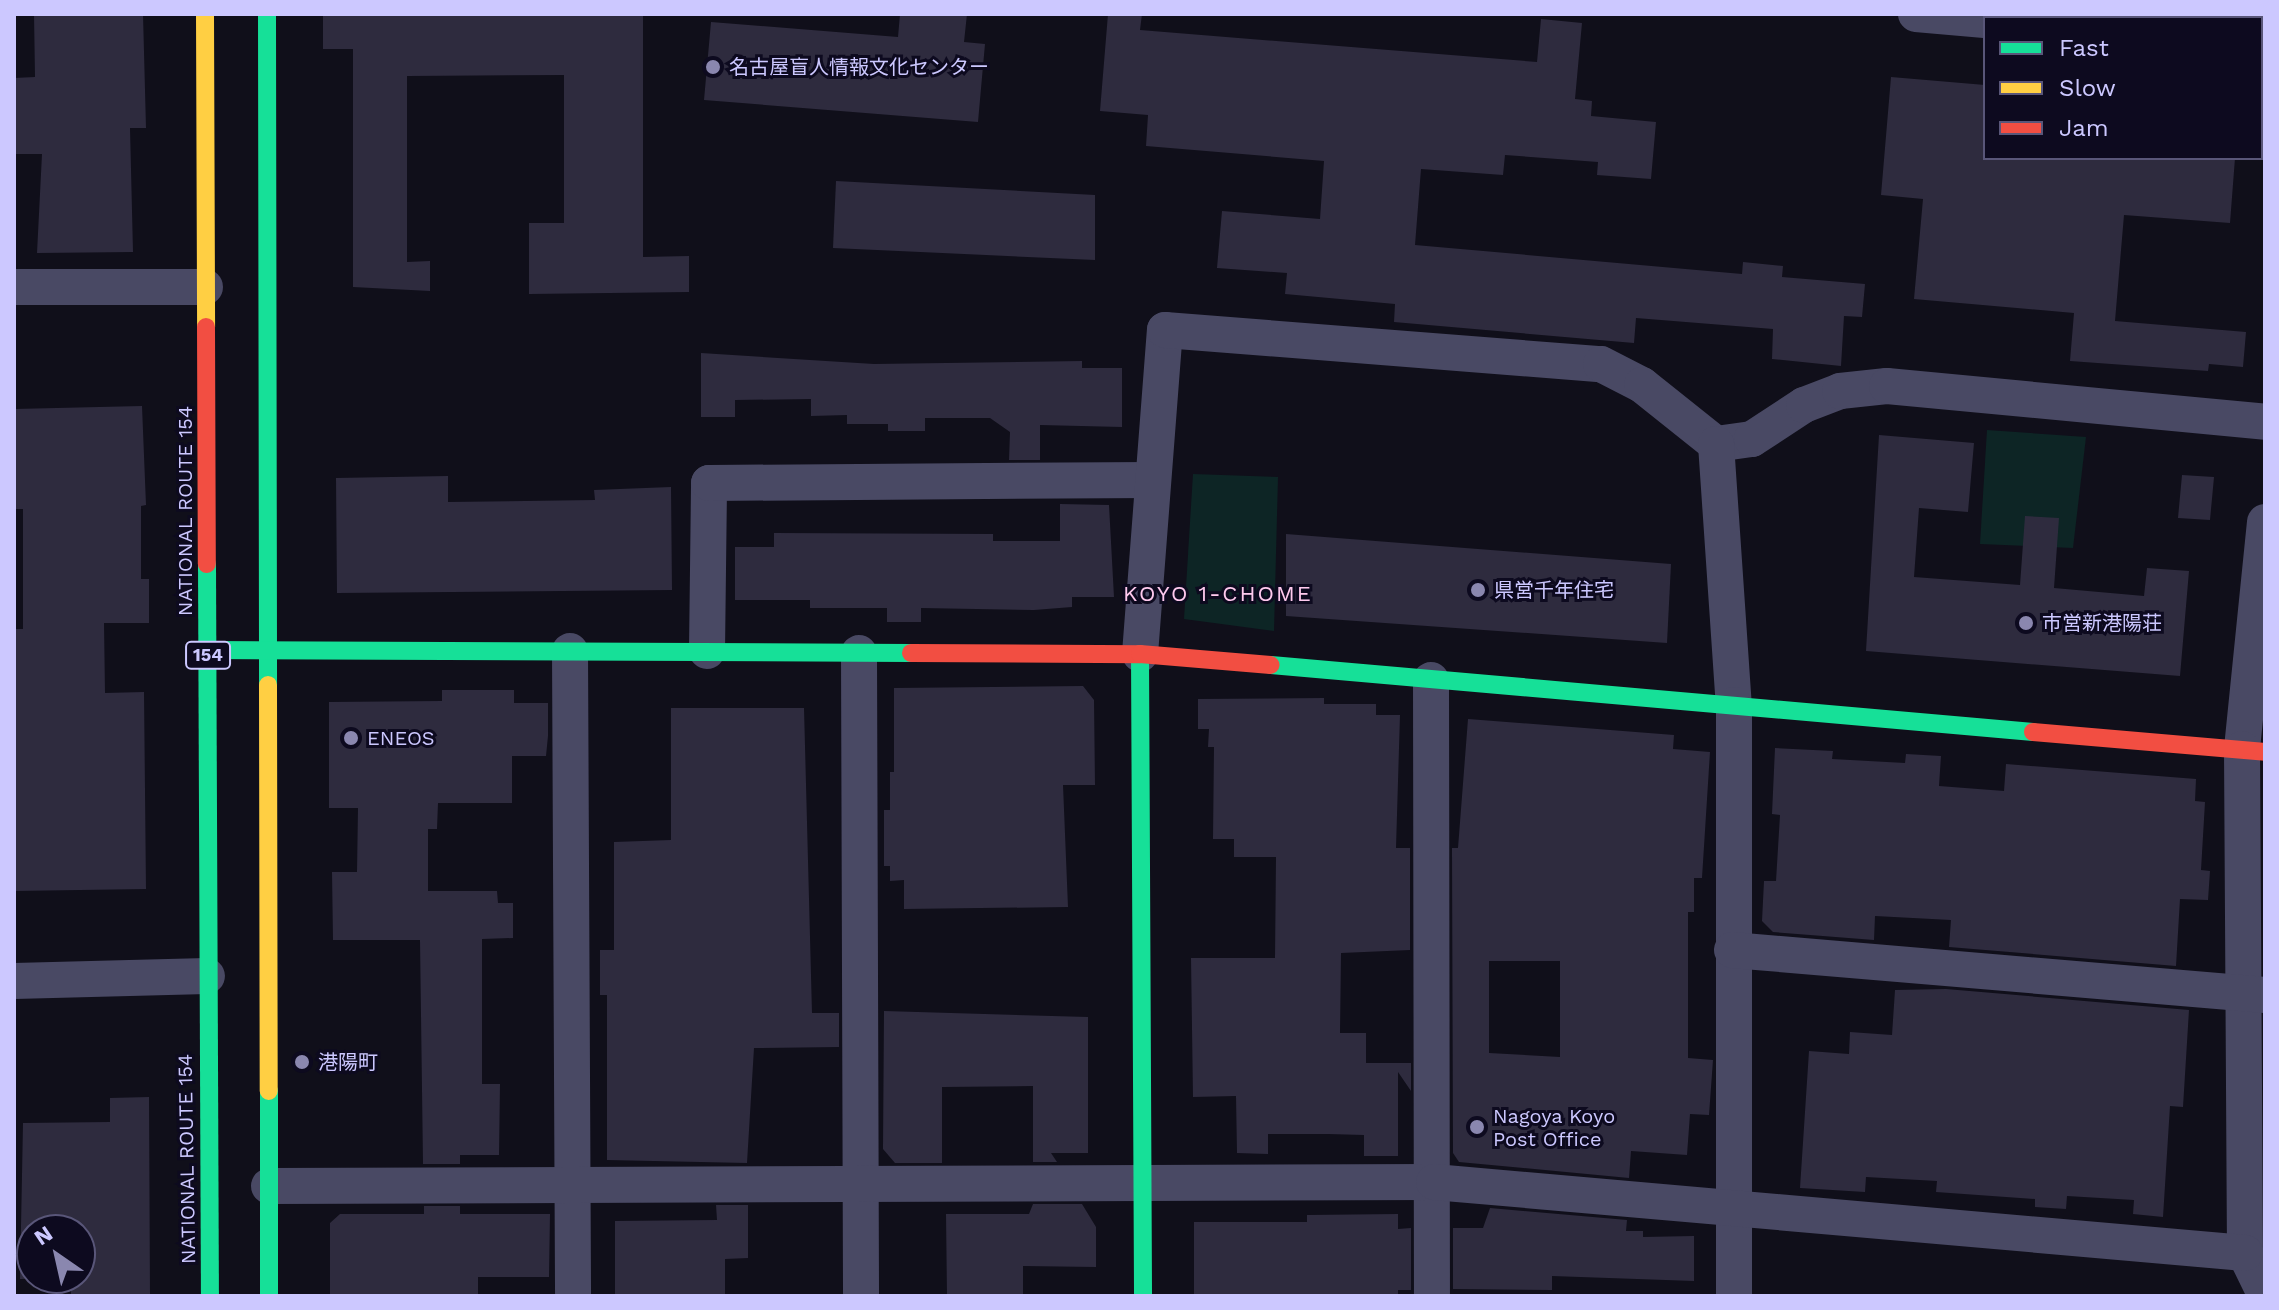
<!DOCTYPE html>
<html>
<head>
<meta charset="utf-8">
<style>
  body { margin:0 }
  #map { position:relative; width:2279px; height:1310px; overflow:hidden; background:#100f1a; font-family:"Work Sans","Noto Sans JP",sans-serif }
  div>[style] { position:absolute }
  .green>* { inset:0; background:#0d2525 }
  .building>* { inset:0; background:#2e2b3e }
  .street>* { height:36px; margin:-18px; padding:0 18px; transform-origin:18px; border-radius:18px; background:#494964 }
  .fast>* { height:18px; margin:-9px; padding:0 9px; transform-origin:9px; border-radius:9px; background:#16e098 }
  .slow>* { height:18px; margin:-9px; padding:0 9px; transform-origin:9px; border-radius:9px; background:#ffcf43 }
  .jam>* { height:18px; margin:-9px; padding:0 9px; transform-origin:9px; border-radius:9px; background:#f24e42 }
  .dots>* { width:22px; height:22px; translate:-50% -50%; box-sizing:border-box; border:4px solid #0d0a1f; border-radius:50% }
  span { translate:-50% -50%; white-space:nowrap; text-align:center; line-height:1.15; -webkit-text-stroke:6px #0d0a1f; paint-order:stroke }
  .shield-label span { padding:2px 6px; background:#0d0a1f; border:2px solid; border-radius:6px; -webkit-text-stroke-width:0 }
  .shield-label { font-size:18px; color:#ccc8ff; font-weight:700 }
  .poi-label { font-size:20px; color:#ccc8ff }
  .left { translate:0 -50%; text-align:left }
  .street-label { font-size:20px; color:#ccc8ff }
  .neighbourhood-label { font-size:22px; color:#ffcaee; letter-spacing:2px }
  .frame { position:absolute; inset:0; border:16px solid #ccc8ff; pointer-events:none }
  .legend { position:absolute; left:1983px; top:16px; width:280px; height:144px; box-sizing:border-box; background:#0d0a1f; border:2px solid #595679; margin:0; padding:10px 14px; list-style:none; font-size:24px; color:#ccc8ff }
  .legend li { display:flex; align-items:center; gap:16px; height:40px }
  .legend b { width:40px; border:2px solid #595679 }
  .north { position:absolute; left:16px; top:1214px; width:80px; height:80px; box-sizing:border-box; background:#0d0a1f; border:2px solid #595679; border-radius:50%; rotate:326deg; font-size:22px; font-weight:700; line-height:32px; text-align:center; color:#ccc8ff }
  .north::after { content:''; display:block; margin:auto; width:28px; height:36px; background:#8a87af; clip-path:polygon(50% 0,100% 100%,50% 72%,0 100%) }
</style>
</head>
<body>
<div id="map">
  <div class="green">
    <div style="clip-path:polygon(1987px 430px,2086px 437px,2073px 548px,1980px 544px)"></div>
    <div style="clip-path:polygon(1193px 474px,1278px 477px,1274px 631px,1184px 619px)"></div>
  </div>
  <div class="building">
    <div style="clip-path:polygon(34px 14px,143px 14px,146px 128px,130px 128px,133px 252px,37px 253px,42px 154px,14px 154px,14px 78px,35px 77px)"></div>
    <div style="clip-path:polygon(323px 14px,643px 14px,643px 257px,689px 256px,689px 292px,529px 294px,529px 223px,564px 223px,564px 75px,407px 76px,407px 262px,430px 261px,430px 291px,353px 287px,353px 49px,323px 49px)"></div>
    <div style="clip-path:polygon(900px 14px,967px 14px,964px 42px,985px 44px,978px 122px,704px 100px,711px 22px,898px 37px)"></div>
    <div style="clip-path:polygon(1108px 14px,1142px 14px,1140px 30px,1537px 62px,1541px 19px,1582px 23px,1575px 99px,1592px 101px,1591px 116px,1656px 122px,1651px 179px,1597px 175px,1598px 162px,1505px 155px,1503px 175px,1421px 169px,1415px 245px,1742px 274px,1743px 262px,1783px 266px,1782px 277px,1865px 284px,1862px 317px,1844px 316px,1841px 366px,1772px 359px,1773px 329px,1636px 318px,1634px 343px,1394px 322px,1395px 304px,1285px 294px,1287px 273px,1217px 268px,1222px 211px,1320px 219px,1324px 161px,1146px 146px,1148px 115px,1100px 111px)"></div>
    <div style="clip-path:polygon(1891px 77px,1985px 85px,1985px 158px,2235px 158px,2230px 223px,2124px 215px,2115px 321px,2246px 332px,2243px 367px,2209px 364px,2208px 371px,2070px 361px,2074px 313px,1914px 299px,1923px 199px,1881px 195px)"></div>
    <div style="clip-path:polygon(836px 181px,1095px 195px,1095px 260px,833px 248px)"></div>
    <div style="clip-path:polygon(701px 353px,874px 364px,1082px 361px,1082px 368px,1122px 368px,1122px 427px,1040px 425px,1040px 460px,1009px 460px,1010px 432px,990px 418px,925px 418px,925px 431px,888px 431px,888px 424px,847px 424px,847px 415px,811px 416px,811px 399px,735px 400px,735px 417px,701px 417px)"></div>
    <div style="clip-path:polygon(142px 406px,146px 505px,141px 506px,141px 579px,149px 579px,149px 623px,104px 623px,105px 693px,144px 692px,146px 889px,14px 891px,14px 629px,23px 629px,23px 509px,14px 509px,14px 409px)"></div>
    <div style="clip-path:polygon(1879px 435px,1974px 443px,1968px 512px,1919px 508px,1914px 577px,2020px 585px,2025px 516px,2059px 518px,2054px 588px,2144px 596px,2147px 568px,2189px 571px,2180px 676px,1866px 651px)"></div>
    <div style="clip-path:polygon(2182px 475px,2214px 477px,2210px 520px,2178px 518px)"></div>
    <div style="clip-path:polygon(448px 476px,448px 502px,595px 500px,594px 490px,671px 487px,672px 590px,337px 593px,336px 478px)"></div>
    <div style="clip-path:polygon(1060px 504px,1109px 505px,1114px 597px,1072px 597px,1072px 607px,1034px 610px,921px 608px,921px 622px,887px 622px,887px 608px,810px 608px,810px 600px,735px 600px,735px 547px,774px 547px,774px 533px,993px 534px,993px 541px,1060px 541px)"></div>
    <div style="clip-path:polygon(1286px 534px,1671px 564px,1667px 643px,1286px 616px)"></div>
    <div style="clip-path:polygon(1083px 686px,1094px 700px,1095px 785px,1063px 785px,1068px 907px,904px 909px,904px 880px,890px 881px,890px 866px,884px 866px,884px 810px,890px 810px,890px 772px,894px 772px,894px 688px)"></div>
    <div style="clip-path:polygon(442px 690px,514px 690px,514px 703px,548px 703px,548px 736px,546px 756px,512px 756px,512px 803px,438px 803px,437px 829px,428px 829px,428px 891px,497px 891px,498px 903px,513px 903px,513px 938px,482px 939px,482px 1084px,500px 1084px,499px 1155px,460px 1155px,460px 1164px,423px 1164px,420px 940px,333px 940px,332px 872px,357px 872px,358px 808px,329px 808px,329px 702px,442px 701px)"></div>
    <div style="clip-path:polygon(1324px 698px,1324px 704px,1376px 704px,1376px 715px,1400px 715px,1396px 848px,1410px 848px,1410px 950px,1341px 953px,1340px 1033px,1366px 1033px,1366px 1063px,1411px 1063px,1411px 1091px,1398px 1072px,1398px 1156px,1364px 1156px,1364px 1135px,1328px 1134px,1268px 1134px,1268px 1154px,1237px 1153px,1236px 1096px,1193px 1097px,1191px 958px,1275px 958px,1276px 857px,1234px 857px,1234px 839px,1213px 839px,1214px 747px,1208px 747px,1209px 729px,1198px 729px,1198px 699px)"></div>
    <div style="clip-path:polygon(671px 708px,804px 708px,812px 1013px,839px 1013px,839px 1047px,754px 1048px,747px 1163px,607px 1160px,607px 995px,600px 995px,600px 950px,614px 950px,614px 842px,671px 840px)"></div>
    <div style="clip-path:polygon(evenodd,1468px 719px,1674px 735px,1673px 749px,1710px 752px,1702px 878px,1694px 878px,1694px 912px,1688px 912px,1688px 1058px,1713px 1060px,1709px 1115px,1690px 1114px,1687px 1155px,1631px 1151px,1629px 1178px,1459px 1162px,1453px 1153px,1452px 848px,1458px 848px,1468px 719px,1489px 961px,1560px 961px,1560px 1057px,1489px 1053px,1489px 961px)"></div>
    <div style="clip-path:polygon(1775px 748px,1833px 751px,1832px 759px,1905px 763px,1906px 754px,1941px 756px,1939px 786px,2004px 791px,2006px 764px,2196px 779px,2195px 801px,2205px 802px,2201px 870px,2210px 871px,2208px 900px,2180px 899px,2176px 966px,1949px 947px,1951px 920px,1875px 916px,1874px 940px,1773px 932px,1762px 921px,1764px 881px,1776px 881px,1780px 815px,1772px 814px)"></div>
    <div style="clip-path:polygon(1946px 989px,2189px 1010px,2183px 1107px,2170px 1106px,2163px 1217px,2133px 1214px,2134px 1200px,2067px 1196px,2066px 1209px,2035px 1207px,2035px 1199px,1936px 1192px,1937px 1181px,1866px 1177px,1865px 1192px,1800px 1188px,1809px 1051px,1849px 1054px,1850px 1032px,1892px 1035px,1895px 990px)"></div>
    <div style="clip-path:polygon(884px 1011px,1088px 1017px,1088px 1153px,1051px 1153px,1057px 1162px,1033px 1162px,1033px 1086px,942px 1087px,942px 1163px,895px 1163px,883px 1149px)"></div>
    <div style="clip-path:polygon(evenodd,149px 1097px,150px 1296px,71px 1296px,71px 1278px,20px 1279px,23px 1123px,110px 1122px,110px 1098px,149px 1097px,32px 1230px,80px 1230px,80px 1278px,32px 1278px,32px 1230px)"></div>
    <div style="clip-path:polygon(1033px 1204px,1082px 1204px,1096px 1227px,1096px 1267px,1023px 1266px,1023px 1296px,947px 1296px,946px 1214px,1029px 1214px)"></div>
    <div style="clip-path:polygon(716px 1205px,748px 1205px,748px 1258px,725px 1259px,725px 1296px,615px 1296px,615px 1221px,717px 1220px)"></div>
    <div style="clip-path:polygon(424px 1206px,460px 1206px,460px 1214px,550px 1214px,549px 1277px,478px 1277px,478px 1296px,330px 1296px,330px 1223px,340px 1214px,424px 1214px)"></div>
    <div style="clip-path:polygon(1490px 1208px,1627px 1220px,1626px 1231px,1643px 1231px,1643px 1237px,1694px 1236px,1694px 1281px,1552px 1276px,1552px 1290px,1453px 1289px,1453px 1228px,1483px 1228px)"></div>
    <div style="clip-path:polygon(1398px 1214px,1398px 1229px,1411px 1228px,1411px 1290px,1398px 1290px,1398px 1296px,1194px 1296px,1194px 1222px,1307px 1222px,1307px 1215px)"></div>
  </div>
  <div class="street">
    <div style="left:1916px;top:14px;width:69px;rotate:5deg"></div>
    <div style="left:2261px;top:43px;width:4px"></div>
    <div style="left:14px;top:287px;width:191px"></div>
    <div style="left:1716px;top:444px;width:36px;rotate:-8deg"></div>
    <div style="left:1752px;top:439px;width:62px;rotate:-33.2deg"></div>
    <div style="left:1804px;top:405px;width:39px;rotate:-21deg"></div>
    <div style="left:1840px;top:391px;width:47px;rotate:-6.1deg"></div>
    <div style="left:1887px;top:386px;width:380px;rotate:5.4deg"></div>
    <div style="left:2265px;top:522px;width:228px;rotate:95.8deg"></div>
    <div style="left:2242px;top:749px;width:504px;rotate:89.66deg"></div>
    <div style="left:2245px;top:1253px;width:46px;rotate:64deg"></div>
    <div style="left:570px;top:651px;width:645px;rotate:89.73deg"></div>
    <div style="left:707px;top:651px;width:168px;rotate:-89.3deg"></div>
    <div style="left:709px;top:483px;width:444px;rotate:-0.4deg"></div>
    <div style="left:859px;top:653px;width:643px;rotate:89.82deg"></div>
    <div style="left:1140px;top:654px;width:325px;rotate:-85.6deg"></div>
    <div style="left:1165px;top:330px;width:437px;rotate:4.5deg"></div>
    <div style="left:1601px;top:364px;width:46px;rotate:27.1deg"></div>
    <div style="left:1642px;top:385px;width:95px;rotate:38.6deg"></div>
    <div style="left:1716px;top:444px;width:262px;rotate:86.1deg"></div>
    <div style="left:1734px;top:705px;width:591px;rotate:90deg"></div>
    <div style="left:1431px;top:680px;width:616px;rotate:89.91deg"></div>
    <div style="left:1732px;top:950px;width:535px;rotate:4.83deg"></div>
    <div style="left:14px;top:981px;width:193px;rotate:-1.5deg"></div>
    <div style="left:269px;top:1186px;width:1165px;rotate:-0.2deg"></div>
    <div style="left:1434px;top:1182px;width:814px;rotate:5deg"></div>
  </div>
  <div class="fast">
    <div style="left:267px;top:14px;width:671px;rotate:89.91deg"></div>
    <div style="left:207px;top:564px;width:732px;rotate:89.77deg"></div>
    <div style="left:208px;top:650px;width:703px;rotate:0.24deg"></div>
    <div style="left:1140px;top:654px;width:642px;rotate:89.73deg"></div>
    <div style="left:1271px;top:665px;width:765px;rotate:5.02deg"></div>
    <div style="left:269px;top:1091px;width:205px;rotate:90deg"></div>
  </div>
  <div class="slow">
    <div style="left:205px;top:14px;width:313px;rotate:89.8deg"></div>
    <div style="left:268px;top:685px;width:406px;rotate:89.9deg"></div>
  </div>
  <div class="jam">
    <div style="left:206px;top:327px;width:237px;rotate:89.8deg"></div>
    <div style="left:911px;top:653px;width:229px;rotate:0.3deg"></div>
    <div style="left:1140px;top:654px;width:131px;rotate:4.8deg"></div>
    <div style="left:2033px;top:732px;width:233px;rotate:4.9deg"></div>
  </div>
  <div class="dots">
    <div style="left:713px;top:67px;background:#8a87af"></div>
    <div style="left:1478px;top:590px;background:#8a87af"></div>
    <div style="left:2026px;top:623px;background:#8a87af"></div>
    <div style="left:351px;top:738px;background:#8a87af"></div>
    <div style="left:302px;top:1062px;background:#8a87af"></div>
    <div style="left:1477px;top:1127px;background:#8a87af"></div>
  </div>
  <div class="shield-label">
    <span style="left:208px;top:655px">154</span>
  </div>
  <div class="poi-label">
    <span class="left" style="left:729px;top:67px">名古屋盲人情報文化センター</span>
    <span class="left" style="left:1494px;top:590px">県営千年住宅</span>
    <span class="left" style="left:2042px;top:623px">市営新港陽荘</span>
    <span class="left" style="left:367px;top:738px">ENEOS</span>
    <span class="left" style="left:318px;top:1062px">港陽町</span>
    <span class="left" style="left:1493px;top:1128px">Nagoya Koyo<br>Post Office</span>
  </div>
  <div class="street-label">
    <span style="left:185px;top:511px;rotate:-90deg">NATIONAL ROUTE 154</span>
    <span style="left:187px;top:1159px;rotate:-91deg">NATIONAL ROUTE 154</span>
  </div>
  <div class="neighbourhood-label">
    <span style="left:1218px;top:594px">KOYO 1-CHOME</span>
  </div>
  <div class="frame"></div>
  <ul class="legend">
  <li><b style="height:10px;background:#16e098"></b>Fast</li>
  <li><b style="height:10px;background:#ffcf43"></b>Slow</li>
  <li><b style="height:10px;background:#f24e42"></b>Jam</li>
  </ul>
  <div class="north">N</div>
</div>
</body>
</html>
